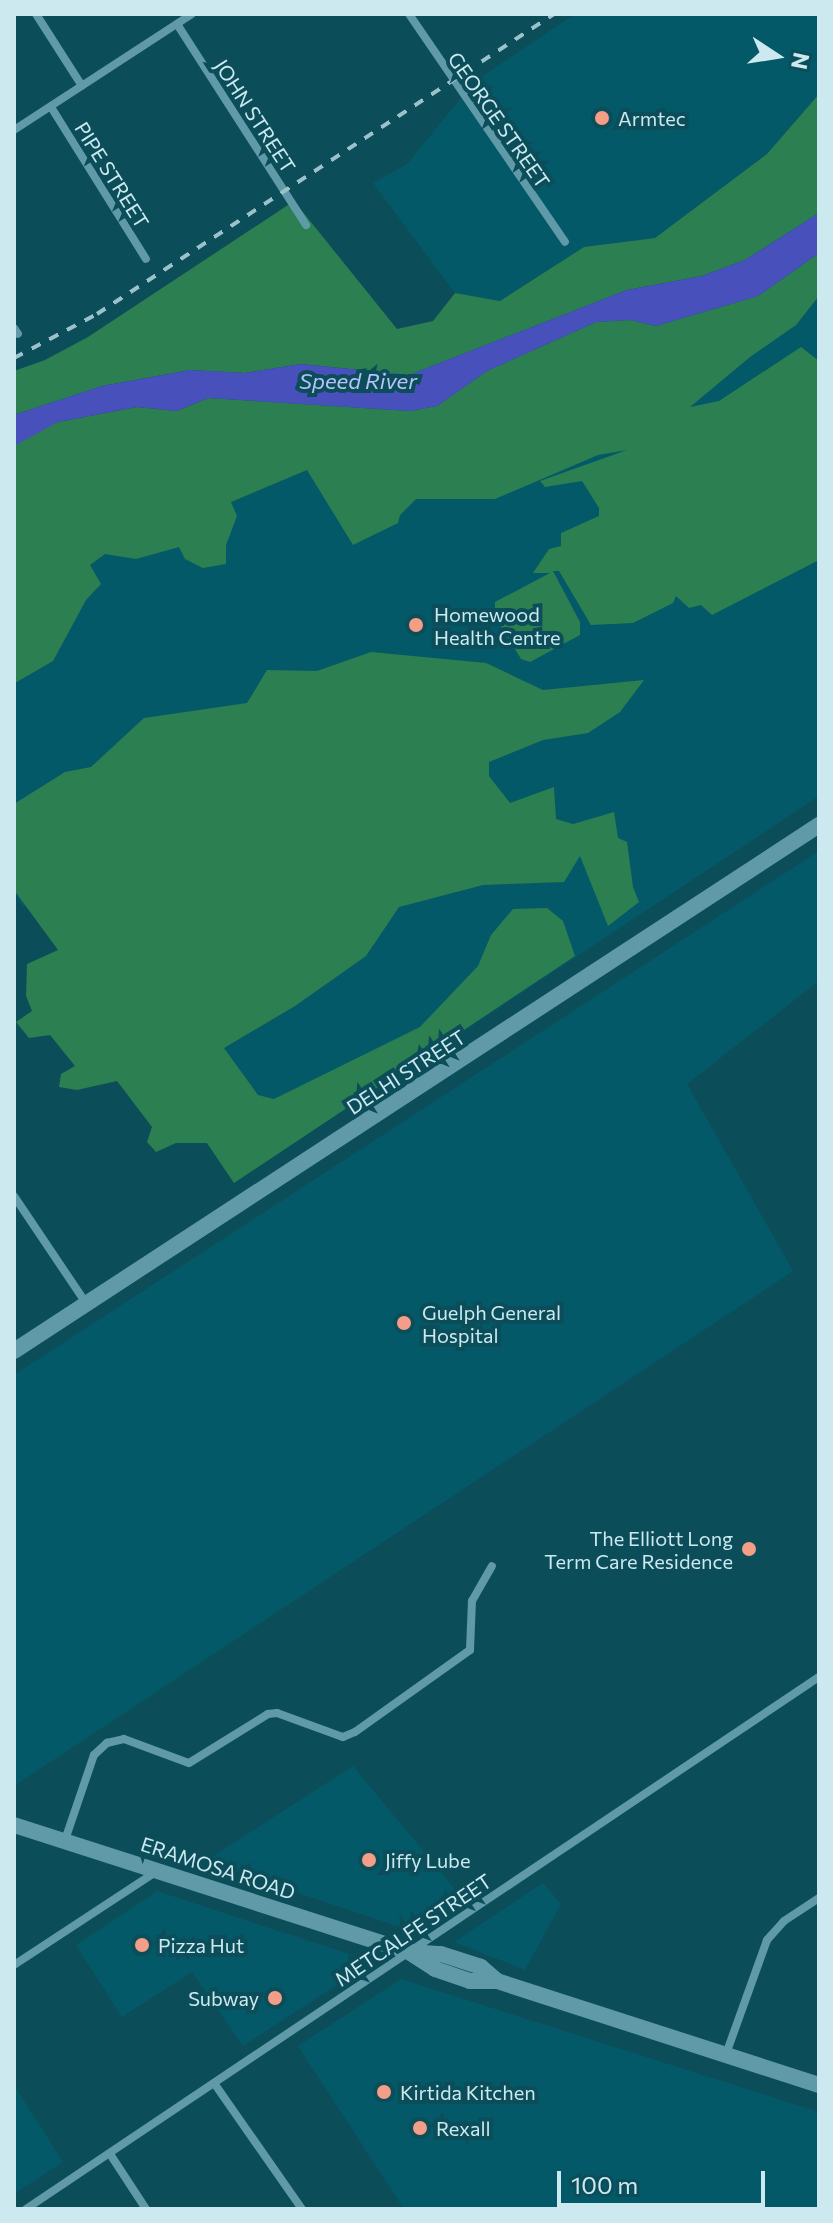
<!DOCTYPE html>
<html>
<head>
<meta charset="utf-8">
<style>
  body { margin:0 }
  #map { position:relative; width:833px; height:2223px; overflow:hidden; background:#0c4d5a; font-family:Commissioner,sans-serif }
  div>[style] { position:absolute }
  .built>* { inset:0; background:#045968 }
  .green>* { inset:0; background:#2c7f50 }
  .water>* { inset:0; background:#4750bb }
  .street>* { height:8px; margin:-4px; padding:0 4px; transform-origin:4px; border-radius:4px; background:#609aa8 }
  .secondary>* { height:16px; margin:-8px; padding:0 8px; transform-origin:8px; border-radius:8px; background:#609aa8 }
  .rail>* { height:4px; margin-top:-2px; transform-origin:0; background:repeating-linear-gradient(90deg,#9bc1ca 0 10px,transparent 0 20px) }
  .dots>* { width:22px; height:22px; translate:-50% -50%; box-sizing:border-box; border:4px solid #0c4d5a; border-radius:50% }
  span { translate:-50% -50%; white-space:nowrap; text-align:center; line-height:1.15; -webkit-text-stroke:8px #0c4d5a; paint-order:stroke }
  .street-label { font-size:20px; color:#cce9f0 }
  .poi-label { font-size:20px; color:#cce9f0 }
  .left { translate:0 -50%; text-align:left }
  .right { translate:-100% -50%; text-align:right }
  .water-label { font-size:22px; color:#b6c2f9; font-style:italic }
  .frame { position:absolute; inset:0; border:16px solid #cce9f0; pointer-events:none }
  .north { position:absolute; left:737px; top:16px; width:80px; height:80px; -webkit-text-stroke:6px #0c4d5a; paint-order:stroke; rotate:102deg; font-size:22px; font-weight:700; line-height:32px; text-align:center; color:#cce9f0 }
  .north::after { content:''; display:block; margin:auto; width:28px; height:36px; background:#cce9f0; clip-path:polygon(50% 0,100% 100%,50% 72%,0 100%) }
  .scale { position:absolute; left:557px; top:2171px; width:208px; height:36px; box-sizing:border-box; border:4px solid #cce9f0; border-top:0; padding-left:10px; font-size:24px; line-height:28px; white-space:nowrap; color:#cce9f0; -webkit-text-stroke:6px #0c4d5a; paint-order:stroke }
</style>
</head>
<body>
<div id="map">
  <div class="built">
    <div style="clip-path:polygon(575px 14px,819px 14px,819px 94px,767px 154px,655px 238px,584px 247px,500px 301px,455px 293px,373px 183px,407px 164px,475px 81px)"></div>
    <div style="clip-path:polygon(819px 257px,819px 796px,234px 1183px,39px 897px,23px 907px,14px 893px,14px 455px)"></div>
    <div style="clip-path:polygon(819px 851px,819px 981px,687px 1084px,793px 1271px,14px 1786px,14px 1375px)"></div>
    <div style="clip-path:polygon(353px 1766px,459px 1894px,409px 1924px,397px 1926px,204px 1862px)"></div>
    <div style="clip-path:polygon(543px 1883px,561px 1904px,525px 1970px,454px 1942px)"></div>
    <div style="clip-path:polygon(157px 1891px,361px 1958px,355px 1973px,243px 2046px,192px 1972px,122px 2017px,76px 1945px)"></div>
    <div style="clip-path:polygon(401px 1979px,819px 2112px,819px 2209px,404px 2209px,298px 2046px)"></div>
    <div style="clip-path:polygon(14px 2085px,63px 2162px,14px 2194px)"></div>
  </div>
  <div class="green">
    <div style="clip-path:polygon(819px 94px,819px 213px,745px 260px,702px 276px,627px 290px,409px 375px,301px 364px,245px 373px,190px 370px,102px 386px,14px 415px,14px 371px,45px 360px,88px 337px,294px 201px,397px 329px,433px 321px,455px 293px,500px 301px,584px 247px,655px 238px,767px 154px)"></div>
    <div style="clip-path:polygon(819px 253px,819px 296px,796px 325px,750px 357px,690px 407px,719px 401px,801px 347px,819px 361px,819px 560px,712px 615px,701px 605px,689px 608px,676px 596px,673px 603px,633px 623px,591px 625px,559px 571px,553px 571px,580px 622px,580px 635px,530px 662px,521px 659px,495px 616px,495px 602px,550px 573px,533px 573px,549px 549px,561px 546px,561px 533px,599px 516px,599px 508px,582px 481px,545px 487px,540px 481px,627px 450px,598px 455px,495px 499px,416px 499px,400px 515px,398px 523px,353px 545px,307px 470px,231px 502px,237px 516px,226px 545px,226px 564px,203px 568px,185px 559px,179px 547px,136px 559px,105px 554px,90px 565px,101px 584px,86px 600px,53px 661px,15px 683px,14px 688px,14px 446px,24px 437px,58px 422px,137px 407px,177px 411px,208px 398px,410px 411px,437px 406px,487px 371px,596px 322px,630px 320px,656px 326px,758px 296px)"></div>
    <div style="clip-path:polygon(371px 652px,486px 663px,543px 690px,644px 680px,620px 712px,588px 733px,543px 740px,489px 762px,489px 776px,510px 803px,554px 787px,556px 819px,573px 824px,614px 812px,618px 838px,627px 842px,633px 887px,639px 902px,608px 926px,580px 856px,564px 882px,483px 885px,399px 907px,366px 956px,295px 1006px,224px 1048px,258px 1095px,274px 1099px,420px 1027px,478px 966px,491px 935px,513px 909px,547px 908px,563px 921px,575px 956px,234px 1183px,207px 1143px,176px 1143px,156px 1152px,147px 1142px,152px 1127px,117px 1081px,77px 1090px,59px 1087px,61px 1074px,75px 1066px,50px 1035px,29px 1038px,16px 1022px,32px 1011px,26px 996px,27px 964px,58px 950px,14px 890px,14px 804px,65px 772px,91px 767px,144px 718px,247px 703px,267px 670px,317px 671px)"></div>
  </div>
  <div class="water">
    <div style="clip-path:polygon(819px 213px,819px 253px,758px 296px,656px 326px,630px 320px,596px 322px,487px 371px,437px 406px,410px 411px,208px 398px,177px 411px,137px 407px,58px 422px,14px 446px,14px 415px,102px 386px,190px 370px,245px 373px,301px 364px,409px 375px,627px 290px,702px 276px,745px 260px)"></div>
  </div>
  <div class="street">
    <div style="left:36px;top:14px;width:85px;rotate:57.4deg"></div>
    <div style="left:409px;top:14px;width:276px;rotate:55.6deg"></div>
    <div style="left:177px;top:24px;width:239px;rotate:57.3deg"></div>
    <div style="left:51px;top:107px;width:179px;rotate:58deg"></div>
    <div style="left:14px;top:130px;width:212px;rotate:-33.1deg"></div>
    <div style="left:14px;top:328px;width:7px;rotate:56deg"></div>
    <div style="left:14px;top:1196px;width:129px;rotate:56.1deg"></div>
    <div style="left:65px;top:1840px;width:90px;rotate:-71.2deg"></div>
    <div style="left:94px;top:1755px;width:18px;rotate:-43deg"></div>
    <div style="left:107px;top:1743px;width:17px;rotate:-13deg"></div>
    <div style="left:124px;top:1739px;width:69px;rotate:20.3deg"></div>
    <div style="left:189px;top:1763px;width:93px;rotate:-31.8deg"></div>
    <div style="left:268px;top:1714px;width:9px;rotate:-6deg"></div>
    <div style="left:277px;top:1713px;width:70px;rotate:20deg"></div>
    <div style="left:343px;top:1737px;width:13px;rotate:-23deg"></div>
    <div style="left:355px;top:1732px;width:141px;rotate:-35.5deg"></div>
    <div style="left:470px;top:1650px;width:49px;rotate:-87.7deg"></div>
    <div style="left:472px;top:1601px;width:40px;rotate:-60.3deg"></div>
    <div style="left:14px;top:1965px;width:171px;rotate:-33.3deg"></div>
    <div style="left:726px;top:2054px;width:121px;rotate:-70.2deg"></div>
    <div style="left:767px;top:1940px;width:25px;rotate:-48deg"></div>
    <div style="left:784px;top:1921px;width:42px;rotate:-33.3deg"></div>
    <div style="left:214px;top:2083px;width:154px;rotate:55.1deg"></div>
    <div style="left:110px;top:2154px;width:66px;rotate:56.8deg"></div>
    <div style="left:26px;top:2209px;width:955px;rotate:-33.86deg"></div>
  </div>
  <div class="secondary">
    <div style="left:14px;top:1351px;width:962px;rotate:-33.16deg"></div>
    <div style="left:14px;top:1825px;width:415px;rotate:17.8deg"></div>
    <div style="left:409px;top:1952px;width:31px;rotate:33deg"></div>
    <div style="left:435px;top:1969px;width:37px;rotate:19deg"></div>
    <div style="left:470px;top:1981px;width:27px"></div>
    <div style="left:497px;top:1981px;width:338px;rotate:17.9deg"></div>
    <div style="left:410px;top:1952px;width:31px;rotate:4deg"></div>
    <div style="left:441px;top:1954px;width:42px;rotate:18deg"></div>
    <div style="left:481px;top:1967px;width:21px;rotate:41deg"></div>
  </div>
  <div class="rail">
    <div style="left:14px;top:358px;width:94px;rotate:-27.9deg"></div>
    <div style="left:97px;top:314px;width:547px;rotate:-33.28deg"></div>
  </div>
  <div class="dots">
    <div style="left:602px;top:118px;background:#f49e88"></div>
    <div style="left:416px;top:625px;background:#f49e88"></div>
    <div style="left:404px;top:1323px;background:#f49e88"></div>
    <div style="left:749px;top:1549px;background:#f49e88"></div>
    <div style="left:369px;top:1860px;background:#f49e88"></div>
    <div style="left:142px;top:1945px;background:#f49e88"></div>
    <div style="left:275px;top:1998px;background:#f49e88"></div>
    <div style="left:384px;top:2092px;background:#f49e88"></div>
    <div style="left:420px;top:2128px;background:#f49e88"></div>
  </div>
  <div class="street-label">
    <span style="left:255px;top:116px;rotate:57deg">JOHN STREET</span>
    <span style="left:499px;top:120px;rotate:55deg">GEORGE STREET</span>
    <span style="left:112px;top:175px;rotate:58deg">PIPE STREET</span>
    <span style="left:406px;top:1072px;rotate:-33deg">DELHI STREET</span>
    <span style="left:218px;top:1868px;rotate:18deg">ERAMOSA ROAD</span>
    <span style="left:413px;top:1930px;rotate:-34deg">METCALFE STREET</span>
  </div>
  <div class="poi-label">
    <span class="left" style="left:618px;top:118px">Armtec</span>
    <span class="left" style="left:434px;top:626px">Homewood<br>Health Centre</span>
    <span class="left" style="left:422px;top:1324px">Guelph General<br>Hospital</span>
    <span class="right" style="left:733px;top:1550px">The Elliott Long<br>Term Care Residence</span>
    <span class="left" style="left:385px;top:1860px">Jiffy Lube</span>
    <span class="left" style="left:158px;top:1945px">Pizza Hut</span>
    <span class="right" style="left:259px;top:1998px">Subway</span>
    <span class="left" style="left:400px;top:2092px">Kirtida Kitchen</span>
    <span class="left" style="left:436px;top:2128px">Rexall</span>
  </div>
  <div class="water-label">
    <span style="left:358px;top:381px">Speed River</span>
  </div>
  <div class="frame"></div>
  <div class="north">N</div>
  <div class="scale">100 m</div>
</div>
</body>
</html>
